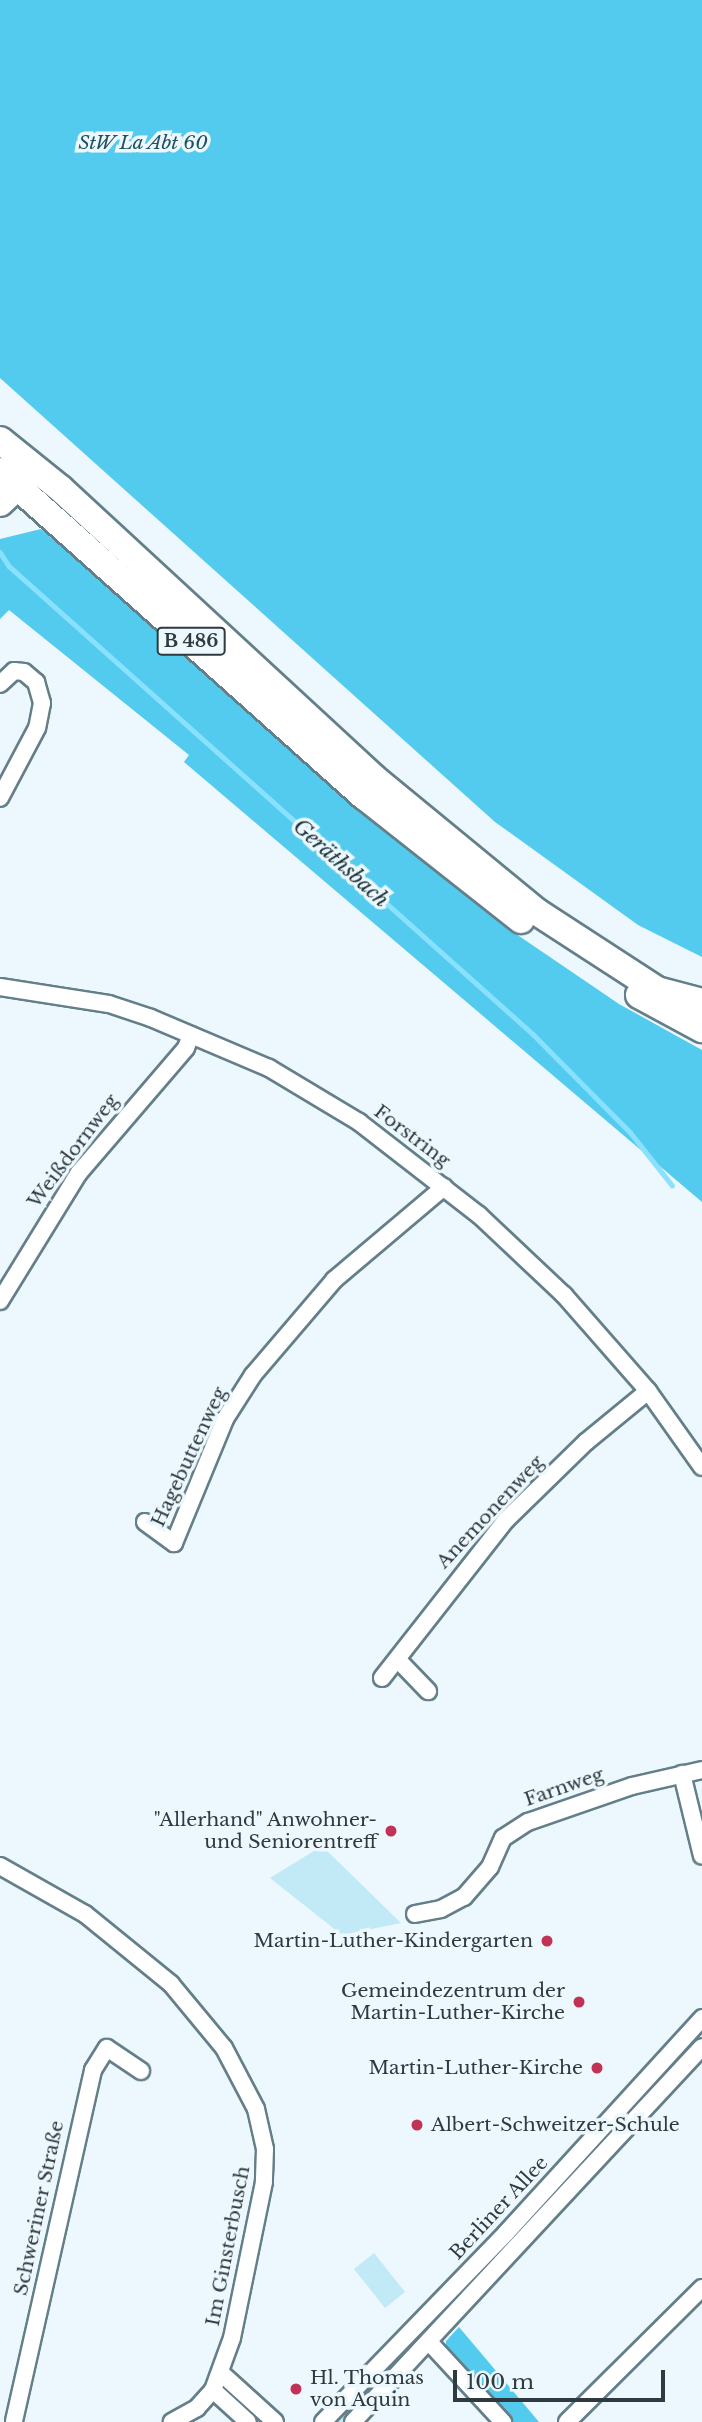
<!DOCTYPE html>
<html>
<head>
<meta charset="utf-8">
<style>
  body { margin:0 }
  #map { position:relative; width:702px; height:2422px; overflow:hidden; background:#ecf8fd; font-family:"Libre Baskerville",serif }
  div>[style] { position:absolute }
  .green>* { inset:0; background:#c1e9f6 }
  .forest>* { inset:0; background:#53cbef }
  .stream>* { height:4.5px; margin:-2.25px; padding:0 2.25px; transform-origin:2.25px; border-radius:2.25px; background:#89e1fe }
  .roads { filter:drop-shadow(2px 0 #647f89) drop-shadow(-2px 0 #647f89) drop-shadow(0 2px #647f89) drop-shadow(0 -2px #647f89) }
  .street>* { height:16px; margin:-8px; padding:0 8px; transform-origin:8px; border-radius:8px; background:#fff }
  .secondary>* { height:23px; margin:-11.5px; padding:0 11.5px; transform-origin:11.5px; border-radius:11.5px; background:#fff }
  .primary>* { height:26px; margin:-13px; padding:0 13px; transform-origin:13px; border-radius:13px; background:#fff }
  .dots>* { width:19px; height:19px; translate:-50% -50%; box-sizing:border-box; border:4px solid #ecf8fd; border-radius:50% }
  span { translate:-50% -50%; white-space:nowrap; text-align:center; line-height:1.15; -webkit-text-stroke:7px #ecf8fd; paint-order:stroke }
  .shield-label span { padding:2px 5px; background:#ecf8fd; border:2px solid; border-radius:5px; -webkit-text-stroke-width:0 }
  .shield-label { font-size:18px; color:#2e3a3e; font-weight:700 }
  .park-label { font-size:19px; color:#1f5161; font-style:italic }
  .street-label { font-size:19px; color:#2e3a3e }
  .poi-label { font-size:19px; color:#2e3a3e }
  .right { translate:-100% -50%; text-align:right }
  .left { translate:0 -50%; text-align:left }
  .water-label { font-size:21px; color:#1c3138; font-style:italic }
  .scale { position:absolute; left:453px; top:2370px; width:212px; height:32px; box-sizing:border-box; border:4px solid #2e3a3e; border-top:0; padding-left:9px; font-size:21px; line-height:24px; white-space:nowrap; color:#2e3a3e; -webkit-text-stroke:5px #ecf8fd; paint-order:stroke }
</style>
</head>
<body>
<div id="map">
  <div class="green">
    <div style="clip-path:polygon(322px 1846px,401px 1923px,342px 1935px,270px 1878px)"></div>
    <div style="clip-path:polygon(691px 2040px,697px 2046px,517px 2236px,511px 2231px)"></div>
    <div style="clip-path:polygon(503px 2242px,508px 2246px,413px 2353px,406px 2345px)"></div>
    <div style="clip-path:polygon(374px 2253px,405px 2292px,385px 2308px,354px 2269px)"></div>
    <div style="clip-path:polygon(401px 2350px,408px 2357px,344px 2422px,328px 2422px)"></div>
  </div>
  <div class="forest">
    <div style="clip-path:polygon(0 0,702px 0,702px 957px,638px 925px,495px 822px,0 378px)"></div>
    <div style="clip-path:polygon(41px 529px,500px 923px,619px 1004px,702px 1050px,702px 1202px,184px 762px,189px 755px,9px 610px,0 619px,0 539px)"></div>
    <div style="clip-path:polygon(459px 2327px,539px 2422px,510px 2422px,446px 2352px,446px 2341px)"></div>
  </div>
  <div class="stream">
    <div style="left:0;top:552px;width:17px;rotate:57deg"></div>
    <div style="left:9px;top:566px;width:703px;rotate:41.77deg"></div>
    <div style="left:533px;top:1034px;width:138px;rotate:45.3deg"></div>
    <div style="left:630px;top:1132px;width:68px;rotate:51.6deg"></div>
  </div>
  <div class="roads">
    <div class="street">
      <div style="left:0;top:684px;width:19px;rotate:-43deg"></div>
      <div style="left:14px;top:671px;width:10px;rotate:6deg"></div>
      <div style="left:24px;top:672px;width:16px;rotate:40deg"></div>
      <div style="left:36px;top:682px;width:22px;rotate:74deg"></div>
      <div style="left:42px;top:703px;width:25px;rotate:101deg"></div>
      <div style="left:37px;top:728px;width:79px;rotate:117.9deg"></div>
      <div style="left:0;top:987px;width:110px;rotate:8.9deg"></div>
      <div style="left:109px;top:1004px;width:44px;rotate:18.4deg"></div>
      <div style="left:151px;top:1018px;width:128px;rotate:23deg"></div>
      <div style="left:269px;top:1068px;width:105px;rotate:31deg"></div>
      <div style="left:359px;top:1122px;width:152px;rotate:37.8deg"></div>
      <div style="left:479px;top:1215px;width:117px;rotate:43.3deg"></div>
      <div style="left:564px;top:1295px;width:128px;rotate:48.8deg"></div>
      <div style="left:648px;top:1391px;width:93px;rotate:54.6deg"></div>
      <div style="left:0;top:1301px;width:149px;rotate:-58.4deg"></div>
      <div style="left:78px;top:1174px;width:166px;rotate:-49.4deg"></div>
      <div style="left:186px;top:1048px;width:14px;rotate:-69deg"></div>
      <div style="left:145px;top:1522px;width:36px;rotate:36deg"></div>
      <div style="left:174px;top:1543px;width:134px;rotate:-67.6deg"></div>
      <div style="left:225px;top:1419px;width:52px;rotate:-57.5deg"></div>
      <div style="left:253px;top:1375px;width:125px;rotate:-49.5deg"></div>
      <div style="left:334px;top:1280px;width:144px;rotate:-40.2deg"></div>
      <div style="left:399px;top:1661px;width:42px;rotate:46deg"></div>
      <div style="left:382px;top:1678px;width:201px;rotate:-51.9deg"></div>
      <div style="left:506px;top:1520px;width:112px;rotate:-44.3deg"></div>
      <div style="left:586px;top:1442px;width:80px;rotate:-39.4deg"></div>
      <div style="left:682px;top:1774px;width:84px;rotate:76.3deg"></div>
      <div style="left:0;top:1866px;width:98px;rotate:29.5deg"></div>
      <div style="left:85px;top:1914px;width:111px;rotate:39.1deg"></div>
      <div style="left:171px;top:1984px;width:83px;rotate:50.4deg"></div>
      <div style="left:224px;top:2048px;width:69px;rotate:62.3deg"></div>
      <div style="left:256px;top:2109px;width:41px;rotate:77.3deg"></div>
      <div style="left:265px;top:2149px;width:33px;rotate:92deg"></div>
      <div style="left:264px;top:2182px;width:159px;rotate:101.6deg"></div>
      <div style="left:232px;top:2338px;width:55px;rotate:110.1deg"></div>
      <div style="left:213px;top:2390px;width:24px;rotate:132deg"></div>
      <div style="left:197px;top:2408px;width:29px;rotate:151deg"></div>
      <div style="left:415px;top:1914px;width:26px;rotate:-11deg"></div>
      <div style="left:441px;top:1909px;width:26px;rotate:-28deg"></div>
      <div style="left:464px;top:1897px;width:40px;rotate:-49deg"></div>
      <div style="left:490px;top:1867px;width:32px;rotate:-66deg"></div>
      <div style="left:503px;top:1838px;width:30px;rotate:-33deg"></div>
      <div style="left:528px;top:1822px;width:110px;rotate:-19.1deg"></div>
      <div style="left:632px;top:1786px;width:72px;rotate:-12.9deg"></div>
      <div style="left:430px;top:2343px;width:108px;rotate:47.3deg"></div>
      <div style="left:221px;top:2373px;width:73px;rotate:42.2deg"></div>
      <div style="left:213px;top:2390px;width:47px;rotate:42.4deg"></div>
      <div style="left:14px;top:2421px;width:360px;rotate:-77.3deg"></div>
      <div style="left:93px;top:2070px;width:26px;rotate:-58deg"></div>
      <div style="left:107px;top:2048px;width:41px;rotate:34.1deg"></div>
      <div style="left:323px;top:2422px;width:263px;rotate:-45.9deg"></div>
      <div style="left:506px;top:2233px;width:291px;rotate:-47.6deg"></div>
      <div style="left:353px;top:2422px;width:512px;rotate:-47.06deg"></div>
      <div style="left:567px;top:2422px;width:190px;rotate:-44.8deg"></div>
    </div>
    <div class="secondary">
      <div style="left:0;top:504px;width:42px;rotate:-43.1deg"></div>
    </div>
    <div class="primary">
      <div style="left:0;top:440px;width:78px;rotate:38.8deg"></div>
      <div style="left:61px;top:489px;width:426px;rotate:42.7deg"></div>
      <div style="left:374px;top:778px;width:211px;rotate:39.4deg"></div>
      <div style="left:537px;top:912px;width:143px;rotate:33deg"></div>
      <div style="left:657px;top:990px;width:47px;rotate:14.9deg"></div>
      <div style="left:0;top:471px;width:488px;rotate:41.8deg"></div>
      <div style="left:364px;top:796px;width:200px;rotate:38.3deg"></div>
      <div style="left:639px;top:995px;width:72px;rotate:28.4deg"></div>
    </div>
  </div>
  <div class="dots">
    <div style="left:391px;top:1831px;background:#c13256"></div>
    <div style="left:547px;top:1941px;background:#c13256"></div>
    <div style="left:579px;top:2002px;background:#c13256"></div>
    <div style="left:597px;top:2068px;background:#c13256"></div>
    <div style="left:417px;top:2125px;background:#c13256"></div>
    <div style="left:296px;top:2389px;background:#c13256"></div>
  </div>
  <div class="shield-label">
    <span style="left:191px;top:641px">B 486</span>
  </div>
  <div class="park-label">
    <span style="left:143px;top:143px">StW La Abt 60</span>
  </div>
  <div class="street-label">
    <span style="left:412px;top:1136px;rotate:37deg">Forstring</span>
    <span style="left:73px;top:1151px;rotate:-53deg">Weißdornweg</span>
    <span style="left:189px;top:1457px;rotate:-65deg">Hagebuttenweg</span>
    <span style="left:490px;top:1512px;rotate:-47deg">Anemonenweg</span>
    <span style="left:564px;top:1787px;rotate:-19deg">Farnweg</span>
    <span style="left:39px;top:2208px;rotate:-78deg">Schweriner Straße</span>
    <span style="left:499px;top:2208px;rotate:-47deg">Berliner Allee</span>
    <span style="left:228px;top:2246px;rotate:-79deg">Im Ginsterbusch</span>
  </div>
  <div class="poi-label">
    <span class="right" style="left:377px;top:1831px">"Allerhand" Anwohner-<br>und Seniorentreff</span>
    <span class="right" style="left:533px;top:1941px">Martin-Luther-Kindergarten</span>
    <span class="right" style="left:565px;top:2002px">Gemeindezentrum der<br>Martin-Luther-Kirche</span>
    <span class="right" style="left:583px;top:2068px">Martin-Luther-Kirche</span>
    <span class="left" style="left:431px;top:2125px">Albert-Schweitzer-Schule</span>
    <span class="left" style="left:310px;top:2389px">Hl. Thomas<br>von Aquin</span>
  </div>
  <div class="water-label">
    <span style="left:341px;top:863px;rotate:42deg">Geräthsbach</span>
  </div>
  <div class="scale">100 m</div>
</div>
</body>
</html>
